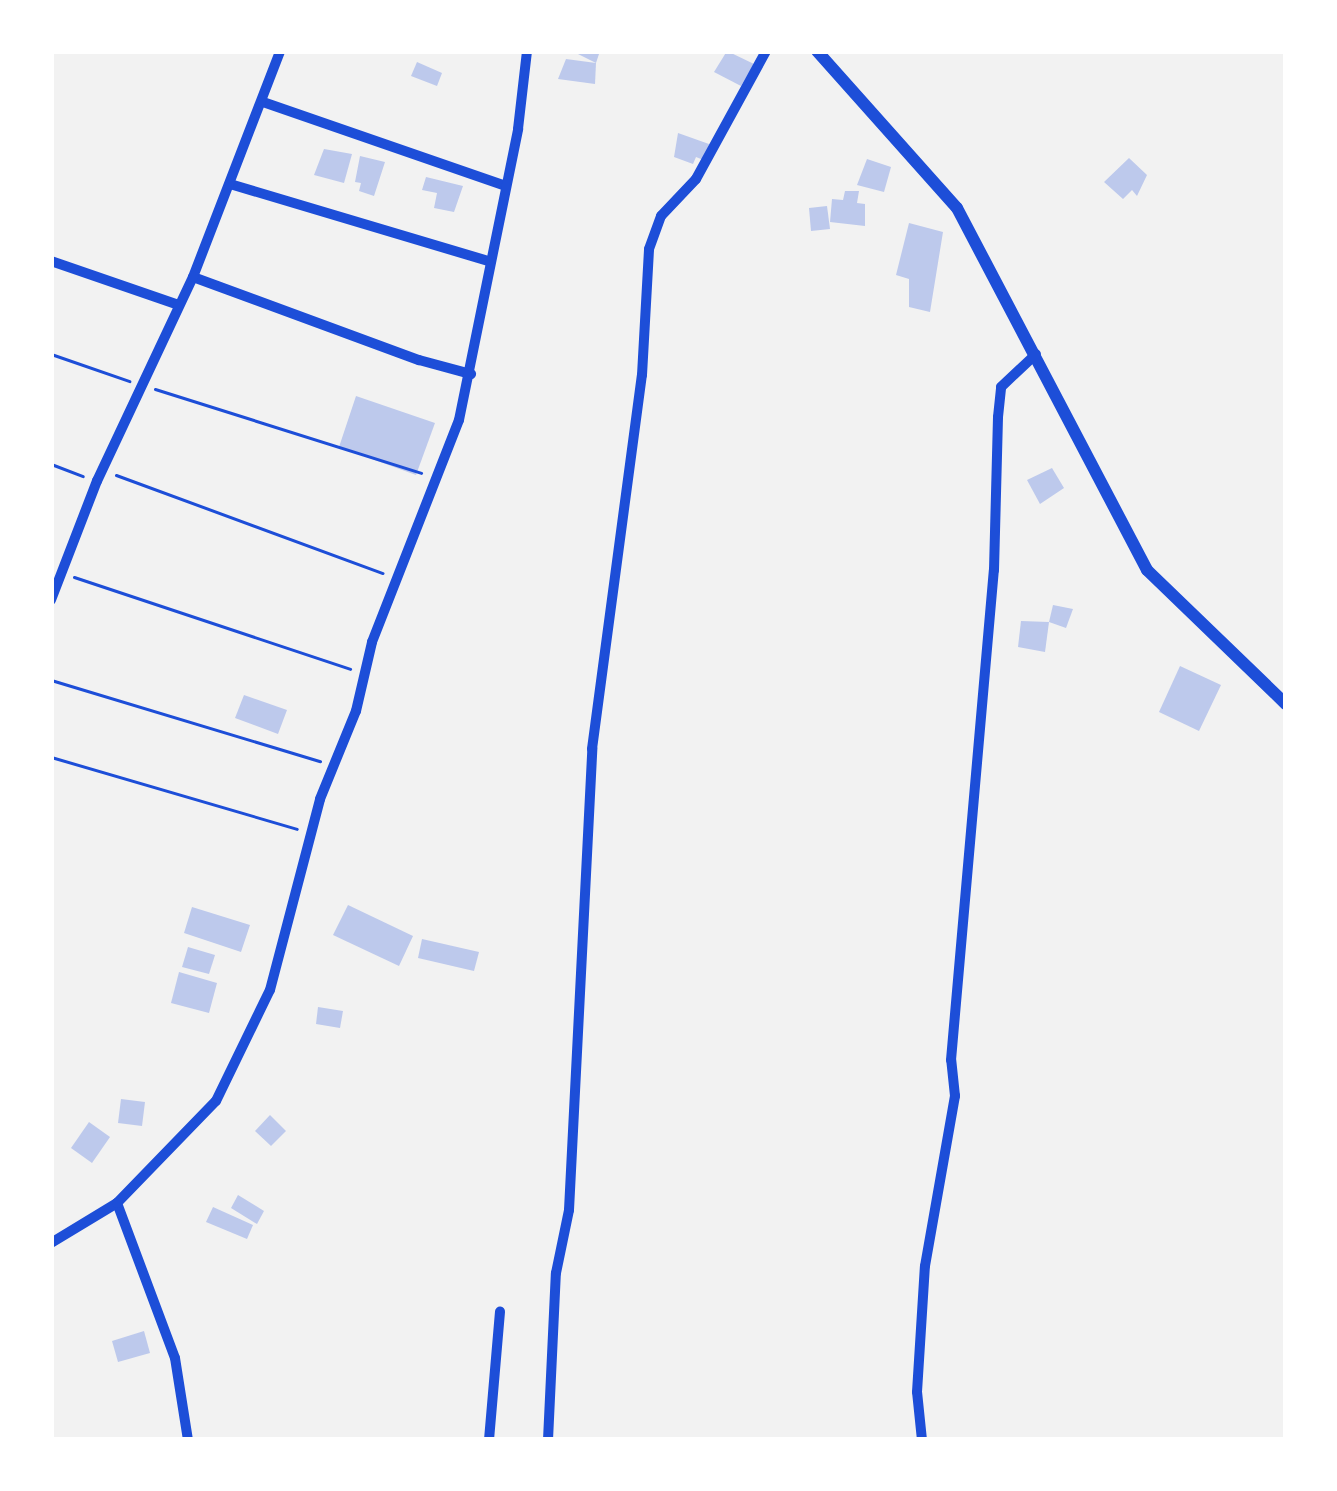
<!DOCTYPE html>
<html>
<head>
<meta charset="utf-8">
<style>
  body { margin:0 }
  #map { position:relative; width:1337px; height:1491px; overflow:hidden; background:#f2f2f2; font-family:"Noto Sans",sans-serif }
  div>[style] { position:absolute }
  .building>* { inset:0; background:#bdc9ec }
  .path>* { height:3px; margin:-1.5px; padding:0 1.5px; transform-origin:1.5px; border-radius:1.5px; background:#1d4ed8 }
  .minor>* { height:10px; margin:-5px; padding:0 5px; transform-origin:5px; border-radius:5px; background:#1d4ed8 }
  .tertiary>* { height:12px; margin:-6px; padding:0 6px; transform-origin:6px; border-radius:6px; background:#1d4ed8 }
  span { translate:-50% -50%; white-space:nowrap; text-align:center; line-height:1.15; -webkit-text-stroke:10px #fff; paint-order:stroke }
  .frame { position:absolute; inset:0; border:54px solid #fff; pointer-events:none }
</style>
</head>
<body>
<div id="map">
  <div class="building">
    <div style="clip-path:polygon(572px 51px,600px 51px,596px 63px)"></div>
    <div style="clip-path:polygon(727px 51px,754px 64px,741px 86px,714px 72px)"></div>
    <div style="clip-path:polygon(566px 59px,596px 63px,595px 84px,558px 79px)"></div>
    <div style="clip-path:polygon(417px 62px,442px 73px,437px 86px,411px 76px)"></div>
    <div style="clip-path:polygon(678px 133px,709px 144px,706px 161px,696px 157px,693px 164px,674px 157px)"></div>
    <div style="clip-path:polygon(324px 149px,352px 154px,344px 183px,314px 175px)"></div>
    <div style="clip-path:polygon(360px 156px,385px 162px,374px 196px,359px 191px,361px 183px,355px 182px)"></div>
    <div style="clip-path:polygon(1129px 158px,1147px 175px,1137px 196px,1132px 190px,1123px 199px,1104px 182px)"></div>
    <div style="clip-path:polygon(867px 159px,891px 167px,884px 192px,857px 185px)"></div>
    <div style="clip-path:polygon(426px 177px,463px 186px,454px 212px,434px 208px,437px 193px,422px 190px)"></div>
    <div style="clip-path:polygon(845px 191px,859px 191px,857px 203px,865px 204px,865px 226px,830px 222px,832px 199px,843px 200px)"></div>
    <div style="clip-path:polygon(827px 206px,830px 229px,811px 231px,809px 208px)"></div>
    <div style="clip-path:polygon(909px 223px,943px 232px,930px 312px,909px 307px,909px 279px,896px 275px)"></div>
    <div style="clip-path:polygon(356px 396px,435px 423px,416px 475px,339px 447px)"></div>
    <div style="clip-path:polygon(1052px 468px,1064px 488px,1040px 504px,1027px 480px)"></div>
    <div style="clip-path:polygon(1053px 605px,1073px 609px,1066px 628px,1049px 622px)"></div>
    <div style="clip-path:polygon(1021px 621px,1049px 622px,1045px 652px,1018px 647px)"></div>
    <div style="clip-path:polygon(1180px 666px,1221px 685px,1199px 731px,1159px 712px)"></div>
    <div style="clip-path:polygon(244px 695px,287px 710px,278px 734px,235px 718px)"></div>
    <div style="clip-path:polygon(348px 905px,413px 936px,399px 966px,333px 935px)"></div>
    <div style="clip-path:polygon(192px 907px,250px 925px,241px 952px,184px 933px)"></div>
    <div style="clip-path:polygon(422px 939px,479px 952px,474px 971px,418px 958px)"></div>
    <div style="clip-path:polygon(188px 947px,215px 955px,209px 974px,182px 967px)"></div>
    <div style="clip-path:polygon(179px 972px,217px 983px,209px 1013px,171px 1003px)"></div>
    <div style="clip-path:polygon(318px 1007px,343px 1011px,340px 1028px,316px 1024px)"></div>
    <div style="clip-path:polygon(121px 1099px,145px 1102px,142px 1126px,118px 1123px)"></div>
    <div style="clip-path:polygon(270px 1115px,286px 1131px,271px 1146px,255px 1131px)"></div>
    <div style="clip-path:polygon(89px 1122px,110px 1137px,92px 1163px,71px 1148px)"></div>
    <div style="clip-path:polygon(238px 1195px,264px 1211px,257px 1224px,231px 1208px)"></div>
    <div style="clip-path:polygon(213px 1207px,253px 1225px,247px 1239px,206px 1222px)"></div>
    <div style="clip-path:polygon(144px 1331px,150px 1353px,118px 1362px,112px 1341px)"></div>
  </div>
  <div class="path">
    <div style="left:51px;top:354px;width:83px;rotate:19.1deg"></div>
    <div style="left:155px;top:389px;width:279px;rotate:17.5deg"></div>
    <div style="left:51px;top:464px;width:34px;rotate:21deg"></div>
    <div style="left:116px;top:475px;width:284px;rotate:20.2deg"></div>
    <div style="left:74px;top:577px;width:291px;rotate:18.4deg"></div>
    <div style="left:51px;top:680px;width:281px;rotate:16.8deg"></div>
    <div style="left:51px;top:757px;width:256px;rotate:16.3deg"></div>
  </div>
  <div class="minor">
    <div style="left:263px;top:102px;width:257px;rotate:19.1deg"></div>
    <div style="left:230px;top:184px;width:272px;rotate:16.6deg"></div>
    <div style="left:51px;top:261px;width:132px;rotate:19deg"></div>
    <div style="left:193px;top:277px;width:241px;rotate:20.2deg"></div>
    <div style="left:419px;top:360px;width:54px;rotate:15.1deg"></div>
    <div style="left:51px;top:600px;width:128px;rotate:-68.9deg"></div>
    <div style="left:97px;top:481px;width:225px;rotate:-64.8deg"></div>
    <div style="left:193px;top:277px;width:242px;rotate:-68.9deg"></div>
    <div style="left:117px;top:1203px;width:165px;rotate:69.5deg"></div>
    <div style="left:175px;top:1358px;width:83px;rotate:81deg"></div>
    <div style="left:51px;top:1243px;width:77px;rotate:-31.2deg"></div>
    <div style="left:117px;top:1203px;width:142px;rotate:-45.9deg"></div>
    <div style="left:216px;top:1101px;width:123px;rotate:-64.1deg"></div>
    <div style="left:270px;top:990px;width:197px;rotate:-75.3deg"></div>
    <div style="left:320px;top:799px;width:95px;rotate:-67.8deg"></div>
    <div style="left:356px;top:711px;width:71px;rotate:-76.9deg"></div>
    <div style="left:372px;top:642px;width:238px;rotate:-68.6deg"></div>
    <div style="left:459px;top:420px;width:297px;rotate:-78.5deg"></div>
    <div style="left:518px;top:129px;width:79px;rotate:-83.4deg"></div>
    <div style="left:489px;top:1440px;width:129px;rotate:-85.1deg"></div>
    <div style="left:548px;top:1440px;width:167px;rotate:-87.3deg"></div>
    <div style="left:556px;top:1273px;width:64px;rotate:-78.3deg"></div>
    <div style="left:569px;top:1210px;width:462px;rotate:-87.1deg"></div>
    <div style="left:592px;top:749px;width:377px;rotate:-82.4deg"></div>
    <div style="left:642px;top:375px;width:126px;rotate:-86.8deg"></div>
    <div style="left:649px;top:249px;width:35px;rotate:-70deg"></div>
    <div style="left:661px;top:216px;width:51px;rotate:-46.6deg"></div>
    <div style="left:696px;top:179px;width:146px;rotate:-61.3deg"></div>
    <div style="left:922px;top:1440px;width:48px;rotate:-95.9deg"></div>
    <div style="left:917px;top:1392px;width:126px;rotate:-86.4deg"></div>
    <div style="left:925px;top:1266px;width:173px;rotate:-80deg"></div>
    <div style="left:955px;top:1096px;width:36px;rotate:-96deg"></div>
    <div style="left:951px;top:1060px;width:492px;rotate:-85deg"></div>
    <div style="left:994px;top:570px;width:153px;rotate:-88.5deg"></div>
    <div style="left:998px;top:417px;width:30px;rotate:-84deg"></div>
    <div style="left:1001px;top:387px;width:48px;rotate:-43.3deg"></div>
  </div>
  <div class="tertiary">
    <div style="left:817px;top:51px;width:210px;rotate:48.3deg"></div>
    <div style="left:957px;top:208px;width:409px;rotate:62.3deg"></div>
    <div style="left:1147px;top:570px;width:193px;rotate:44deg"></div>
  </div>
  <div class="frame"></div>
</div>
</body>
</html>
